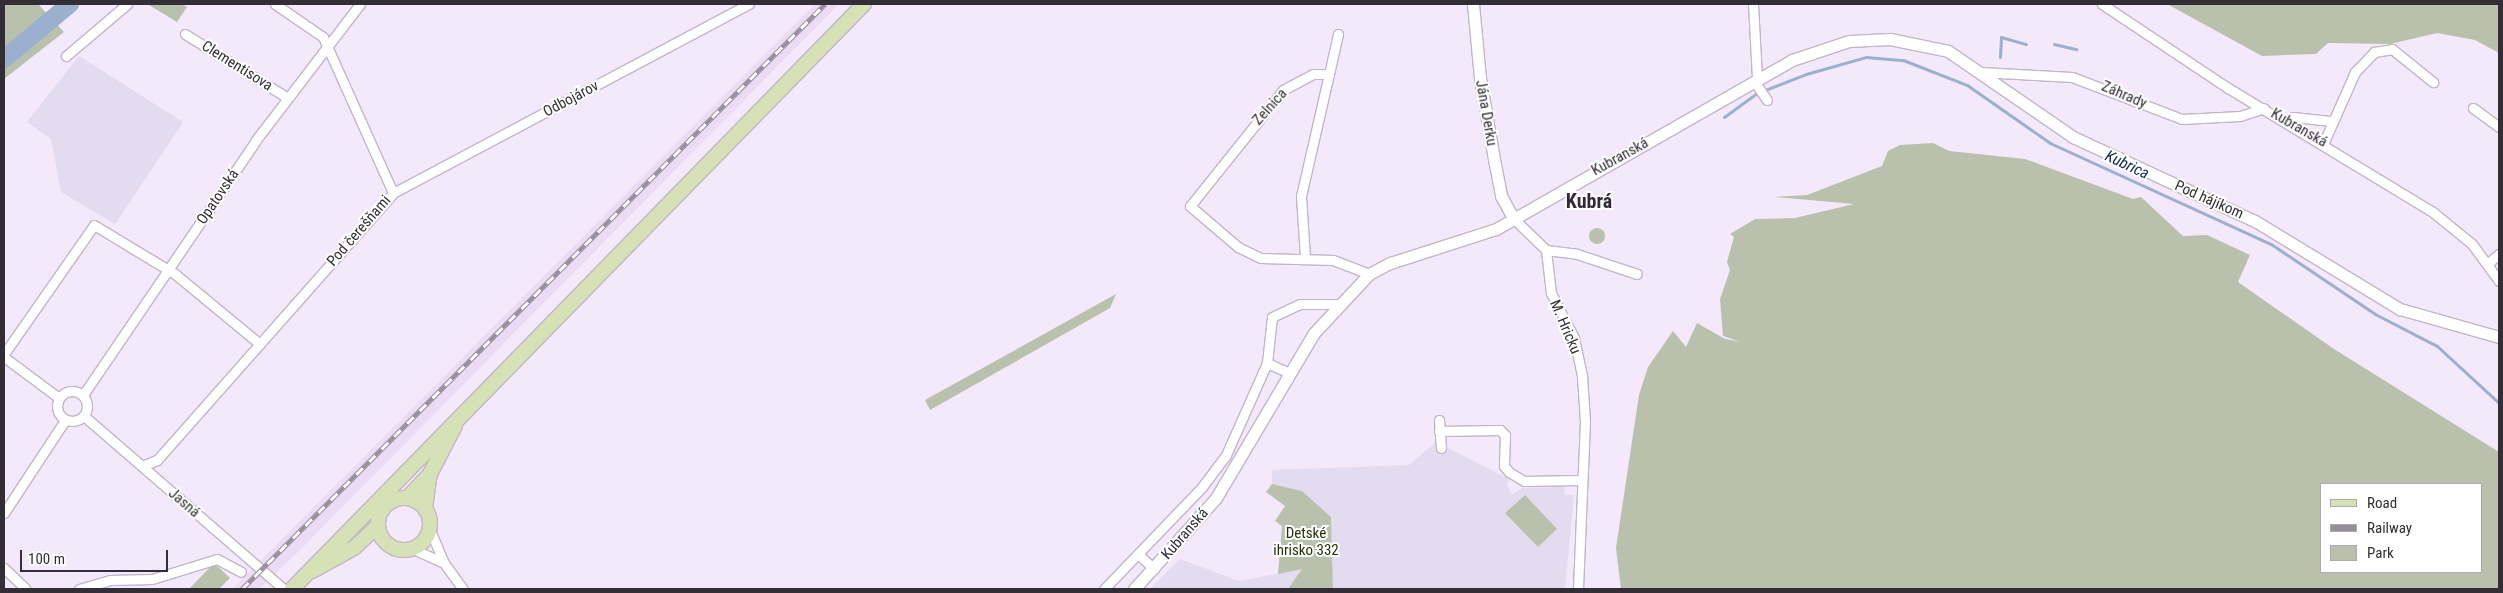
<!DOCTYPE html>
<html>
<head>
<meta charset="utf-8">
<style>
  body { margin:0 }
  #map { position:relative; width:2503px; height:593px; overflow:hidden; background:#f4e8fb; font-family:"Roboto Condensed",sans-serif }
  div>[style] { position:absolute }
  .built>* { inset:0; background:#ebdbf4 }
  .education>* { inset:0; background:#e3dbf0 }
  .green>* { inset:0; background:#b9c1ac }
  .round { border-radius:50% }
  .stream>* { height:3px; margin:-1.5px; padding:0 1.5px; transform-origin:1.5px; border-radius:1.5px; background:#9ab0ce }
  .river>* { height:18px; margin:-9px; padding:0 9px; transform-origin:9px; border-radius:9px; background:#9ab0ce }
  .roads { filter:drop-shadow(1px 0 #c2b6c8) drop-shadow(-1px 0 #c2b6c8) drop-shadow(0 1px #c2b6c8) drop-shadow(0 -1px #c2b6c8) }
  .minor>* { height:9px; margin:-4.5px; padding:0 4.5px; transform-origin:4.5px; border-radius:4.5px; background:#fff }
  .minor>.ring { margin:-4.5px; padding:0; box-sizing:content-box; background:none; border:9px solid #fff; border-radius:50% }
  .tertiary>* { height:11px; margin:-5.5px; padding:0 5.5px; transform-origin:5.5px; border-radius:5.5px; background:#fff }
  .primary>* { height:14px; margin:-7px; padding:0 7px; transform-origin:7px; border-radius:7px; background:#d6e2b6 }
  .primary>.ring { margin:-7px; padding:0; box-sizing:content-box; background:none; border:14px solid #d6e2b6; border-radius:50% }
  .rail>* { height:5px; margin-top:-2.5px; transform-origin:0; background:repeating-linear-gradient(90deg,#fff 0 9px,#968e9b 0 18px); box-sizing:border-box; border-block:1px solid #968e9b }
  span { translate:-50% -50%; white-space:nowrap; text-align:center; line-height:1.15; -webkit-text-stroke:4px #fff; paint-order:stroke }
  .street-label { font-size:15px; color:#332e35 }
  .park-label { font-size:15px; color:#263108 }
  .water-label { font-size:16px; color:#0a2950; font-style:italic }
  .district-label { font-size:20px; color:#332a38; font-weight:700 }
  .frame { position:absolute; inset:0; border:5px solid #332e35; pointer-events:none }
  .legend { position:absolute; left:2320px; top:483px; width:162px; height:90px; box-sizing:border-box; background:#fff; border:1px solid #adabae; margin:0; padding:6px 9px; list-style:none; font-size:15px; color:#332e35 }
  .legend li { display:flex; align-items:center; gap:10px; height:25px }
  .legend b { width:25px; border:1px solid #adabae }
  .scale { position:absolute; left:20px; top:550px; width:148px; height:22px; box-sizing:border-box; border:2px solid #332e35; border-top:0; padding-left:6px; font-size:15px; line-height:18px; white-space:nowrap; color:#332e35; -webkit-text-stroke:4px #fff; paint-order:stroke }
</style>
</head>
<body>
<div id="map">
  <div class="built">
    <div style="clip-path:polygon(815px 4px,839px 4px,298px 552px,259px 589px,232px 589px)"></div>
  </div>
  <div class="education">
    <div style="clip-path:polygon(79px 56px,183px 122px,115px 224px,61px 192px,51px 139px,27px 122px)"></div>
    <div style="clip-path:polygon(1436px 442px,1509px 479px,1507px 486px,1512px 494px,1522px 488px,1565px 487px,1564px 494px,1574px 495px,1565px 589px,1150px 589px,1180px 559px,1239px 581px,1333px 563px,1331px 517px,1302px 491px,1272px 484px,1272px 470px,1409px 465px)"></div>
  </div>
  <div class="green">
    <div style="clip-path:polygon(4px 4px,38px 4px,64px 32px,4px 79px)"></div>
    <div style="clip-path:polygon(182px 4px,187px 7px,177px 22px,149px 5px)"></div>
    <div style="clip-path:polygon(2167px 4px,2499px 4px,2499px 53px,2475px 40px,2437px 33px,2390px 44px,2328px 43px,2316px 54px,2262px 56px)"></div>
    <div style="clip-path:polygon(evenodd,1933px 143px,1949px 151px,2025px 159px,2133px 199px,2141px 197px,2183px 236px,2207px 235px,2250px 255px,2238px 282px,2334px 349px,2499px 452px,2499px 589px,1621px 589px,1616px 548px,1639px 395px,1648px 367px,1673px 331px,1686px 347px,1697px 323px,1725px 339px,1741px 342px,1723px 336px,1720px 299px,1730px 270px,1727px 262px,1734px 237px,1730px 234px,1755px 219px,1795px 218px,1854px 204px,1774px 197px,1807px 195px,1882px 166px,1888px 151px,1900px 145px,1933px 143px,2322px 484px,2482px 484px,2482px 572px,2322px 572px,2322px 484px)"></div>
    <div class="round" style="left:1589px;top:228px;width:16px;height:16px"></div>
    <div style="clip-path:polygon(1116px 294px,1110px 308px,930px 410px,925px 400px)"></div>
    <div style="clip-path:polygon(1272px 484px,1302px 491px,1331px 517px,1333px 589px,1288px 589px,1302px 569px,1278px 574px,1282px 526px,1275px 521px,1285px 506px,1266px 492px)"></div>
    <div style="clip-path:polygon(1525px 495px,1557px 529px,1538px 547px,1505px 513px)"></div>
    <div style="clip-path:polygon(214px 563px,230px 578px,219px 589px,189px 589px)"></div>
  </div>
  <div class="stream">
    <div style="left:2054px;top:44px;width:23px;rotate:13deg"></div>
    <div style="left:2000px;top:57px;width:20px;rotate:-87deg"></div>
    <div style="left:2001px;top:37px;width:26px;rotate:16deg"></div>
    <div style="left:1724px;top:117px;width:41px;rotate:-36deg"></div>
    <div style="left:1757px;top:93px;width:53px;rotate:-21.2deg"></div>
    <div style="left:1806px;top:74px;width:62px;rotate:-15.8deg"></div>
    <div style="left:1866px;top:57px;width:37px;rotate:5deg"></div>
    <div style="left:1903px;top:60px;width:69px;rotate:21.3deg"></div>
    <div style="left:1967px;top:85px;width:101px;rotate:34.9deg"></div>
    <div style="left:2050px;top:143px;width:243px;rotate:24.6deg"></div>
    <div style="left:2271px;top:244px;width:125px;rotate:33.9deg"></div>
    <div style="left:2375px;top:314px;width:70px;rotate:27.3deg"></div>
    <div style="left:2437px;top:346px;width:84px;rotate:42.6deg"></div>
  </div>
  <div class="river">
    <div style="left:4px;top:59px;width:86px;rotate:-39.8deg"></div>
  </div>
  <div class="roads">
    <div class="minor">
      <div style="left:275px;top:4px;width:58px;rotate:34.5deg"></div>
      <div style="left:323px;top:37px;width:171px;rotate:65.8deg"></div>
      <div style="left:1753px;top:4px;width:75px;rotate:86.9deg"></div>
      <div style="left:2102px;top:4px;width:151px;rotate:33.7deg"></div>
      <div style="left:2228px;top:88px;width:241px;rotate:31.2deg"></div>
      <div style="left:2434px;top:213px;width:49px;rotate:39.2deg"></div>
      <div style="left:2472px;top:244px;width:46px;rotate:53.9deg"></div>
      <div style="left:185px;top:34px;width:121px;rotate:31.9deg"></div>
      <div style="left:66px;top:56px;width:80px;rotate:-40.4deg"></div>
      <div style="left:1981px;top:72px;width:91px;rotate:3.1deg"></div>
      <div style="left:2072px;top:77px;width:118px;rotate:20.9deg"></div>
      <div style="left:2182px;top:119px;width:58px;rotate:-3deg"></div>
      <div style="left:2240px;top:116px;width:25px;rotate:-18deg"></div>
      <div style="left:1329px;top:74px;width:41px;rotate:-77.3deg"></div>
      <div style="left:1754px;top:81px;width:23px;rotate:56deg"></div>
      <div style="left:2473px;top:108px;width:32px;rotate:36deg"></div>
      <div style="left:2288px;top:121px;width:6px;rotate:-39deg"></div>
      <div style="left:2293px;top:117px;width:37px;rotate:6deg"></div>
      <div style="left:2324px;top:142px;width:77px;rotate:-66.1deg"></div>
      <div style="left:2355px;top:72px;width:28px;rotate:-46deg"></div>
      <div style="left:2374px;top:52px;width:18px;rotate:-9deg"></div>
      <div style="left:2392px;top:49px;width:53px;rotate:38.8deg"></div>
      <div style="left:1513px;top:218px;width:46px;rotate:44.1deg"></div>
      <div style="left:1546px;top:250px;width:43px;rotate:83.4deg"></div>
      <div style="left:1551px;top:293px;width:51px;rotate:62.9deg"></div>
      <div style="left:1574px;top:338px;width:40px;rotate:78deg"></div>
      <div style="left:1582px;top:377px;width:44px;rotate:86.1deg"></div>
      <div style="left:1585px;top:421px;width:168px;rotate:92.4deg"></div>
      <div style="left:1546px;top:250px;width:31px;rotate:7deg"></div>
      <div style="left:1577px;top:254px;width:63px;rotate:18.4deg"></div>
      <div style="left:1305px;top:258px;width:62px;rotate:-93.7deg"></div>
      <div style="left:1301px;top:196px;width:125px;rotate:-77.1deg"></div>
      <div style="left:1329px;top:74px;width:16px;rotate:180deg"></div>
      <div style="left:1313px;top:74px;width:34px;rotate:152deg"></div>
      <div style="left:1283px;top:90px;width:149px;rotate:128.7deg"></div>
      <div style="left:1190px;top:206px;width:63px;rotate:40.5deg"></div>
      <div style="left:1238px;top:247px;width:25px;rotate:26deg"></div>
      <div style="left:1261px;top:258px;width:72px;rotate:1.6deg"></div>
      <div style="left:1333px;top:260px;width:39px;rotate:21deg"></div>
      <div style="left:2487px;top:264px;width:16px;rotate:-40deg"></div>
      <div style="left:4px;top:354px;width:157px;rotate:-55.1deg"></div>
      <div style="left:94px;top:225px;width:95px;rotate:31.2deg"></div>
      <div style="left:175px;top:274px;width:110px;rotate:39.5deg"></div>
      <div style="left:4px;top:357px;width:69px;rotate:36.7deg"></div>
      <div style="left:1267px;top:363px;width:24px;rotate:24deg"></div>
      <div class="ring" style="left:57px;top:391px;width:21px;height:21px"></div>
      <div style="left:83px;top:395px;width:308px;rotate:-55.8deg"></div>
      <div style="left:256px;top:140px;width:171px;rotate:-52.6deg"></div>
      <div style="left:84px;top:416px;width:264px;rotate:40.9deg"></div>
      <div style="left:1439px;top:420px;width:28px;rotate:86deg"></div>
      <div style="left:1439px;top:431px;width:61px;rotate:-0.9deg"></div>
      <div style="left:1500px;top:430px;width:7px;rotate:45deg"></div>
      <div style="left:1505px;top:435px;width:31px;rotate:92deg"></div>
      <div style="left:1504px;top:466px;width:8px;rotate:50deg"></div>
      <div style="left:1509px;top:472px;width:17px;rotate:31deg"></div>
      <div style="left:1524px;top:481px;width:57px;rotate:-1deg"></div>
      <div style="left:142px;top:466px;width:16px;rotate:-22deg"></div>
      <div style="left:157px;top:460px;width:356px;rotate:-48.5deg"></div>
      <div style="left:393px;top:193px;width:403px;rotate:-28deg"></div>
      <div style="left:4px;top:513px;width:111px;rotate:-56.7deg"></div>
      <div style="left:430px;top:530px;width:36px;rotate:67deg"></div>
      <div style="left:444px;top:563px;width:32px;rotate:54deg"></div>
      <div style="left:413px;top:549px;width:34px;rotate:24deg"></div>
      <div style="left:1138px;top:554px;width:22px;rotate:43deg"></div>
      <div style="left:4px;top:568px;width:30px;rotate:44deg"></div>
      <div style="left:79px;top:589px;width:32px;rotate:-16deg"></div>
      <div style="left:110px;top:580px;width:42px;rotate:-1.4deg"></div>
      <div style="left:152px;top:579px;width:68px;rotate:-17.1deg"></div>
      <div style="left:217px;top:559px;width:27px;rotate:28deg"></div>
      <div style="left:1104px;top:589px;width:141px;rotate:-46.1deg"></div>
      <div style="left:1202px;top:487px;width:40px;rotate:-53deg"></div>
      <div style="left:1226px;top:455px;width:101px;rotate:-66deg"></div>
      <div style="left:1267px;top:363px;width:46px;rotate:-83.8deg"></div>
      <div style="left:1272px;top:317px;width:31px;rotate:-25deg"></div>
      <div style="left:1300px;top:304px;width:36px"></div>
    </div>
    <div class="tertiary">
      <div style="left:1473px;top:4px;width:74px;rotate:84.6deg"></div>
      <div style="left:1480px;top:78px;width:82px;rotate:80.2deg"></div>
      <div style="left:1494px;top:159px;width:38px;rotate:79deg"></div>
      <div style="left:1501px;top:196px;width:25px;rotate:61deg"></div>
      <div style="left:1134px;top:589px;width:122px;rotate:-48deg"></div>
      <div style="left:1216px;top:498px;width:192px;rotate:-59.3deg"></div>
      <div style="left:1314px;top:333px;width:81px;rotate:-47deg"></div>
      <div style="left:1369px;top:274px;width:24px;rotate:-28deg"></div>
      <div style="left:1390px;top:263px;width:111px;rotate:-17.8deg"></div>
      <div style="left:1496px;top:229px;width:341px;rotate:-29.7deg"></div>
      <div style="left:1792px;top:60px;width:60px;rotate:-18.4deg"></div>
      <div style="left:1849px;top:41px;width:41px;rotate:-2.8deg"></div>
      <div style="left:1890px;top:39px;width:59px;rotate:11.7deg"></div>
      <div style="left:1948px;top:51px;width:152px;rotate:34.5deg"></div>
      <div style="left:2073px;top:137px;width:200px;rotate:24.8deg"></div>
      <div style="left:2255px;top:221px;width:170px;rotate:31.3deg"></div>
      <div style="left:2400px;top:309px;width:103px;rotate:15.8deg"></div>
    </div>
    <div class="primary">
      <div class="ring" style="left:378px;top:498px;width:38px;height:38px"></div>
      <div style="left:407px;top:498px;width:33px;rotate:-46deg"></div>
      <div style="left:430px;top:474px;width:54px;rotate:-62.5deg"></div>
      <div style="left:425px;top:508px;width:34px;rotate:-82deg"></div>
      <div style="left:312px;top:571px;width:48px;rotate:-28.7deg"></div>
      <div style="left:354px;top:548px;width:33px;rotate:-43deg"></div>
      <div style="left:292px;top:589px;width:818px;rotate:-45.64deg"></div>
    </div>
  </div>
  <div class="rail">
    <div style="left:242px;top:589px;width:826px;rotate:-45.1deg"></div>
  </div>
  <div class="street-label">
    <span style="left:237px;top:66px;rotate:32deg">Clementisova</span>
    <span style="left:2124px;top:95px;rotate:23deg">Záhrady</span>
    <span style="left:571px;top:99px;rotate:-28deg">Odbojárov</span>
    <span style="left:1270px;top:107px;rotate:-48deg">Zelnica</span>
    <span style="left:1486px;top:113px;rotate:80deg">Jána Derku</span>
    <span style="left:2299px;top:128px;rotate:30deg">Kubranská</span>
    <span style="left:1620px;top:157px;rotate:-29deg">Kubranská</span>
    <span style="left:218px;top:197px;rotate:-56deg">Opatovská</span>
    <span style="left:2209px;top:200px;rotate:24deg">Pod hájikom</span>
    <span style="left:359px;top:231px;rotate:-49deg">Pod čerešňami</span>
    <span style="left:1565px;top:327px;rotate:67deg">M. Hricku</span>
    <span style="left:184px;top:503px;rotate:41deg">Jasná</span>
    <span style="left:1185px;top:534px;rotate:-49deg">Kubranská</span>
  </div>
  <div class="park-label">
    <span style="left:1306px;top:542px">Detské<br>ihrisko 332</span>
  </div>
  <div class="water-label">
    <span style="left:2127px;top:165px;rotate:25deg">Kubrica</span>
  </div>
  <div class="district-label">
    <span style="left:1589px;top:201px">Kubrá</span>
  </div>
  <div class="frame"></div>
  <ul class="legend">
  <li><b style="height:6px;background:#d6e2b6"></b>Road</li>
  <li><b style="height:6px;background:#968e9b"></b>Railway</li>
  <li><b style="height:14px;background:#b9c1ac"></b>Park</li>
  </ul>
  <div class="scale">100 m</div>
</div>
</body>
</html>
